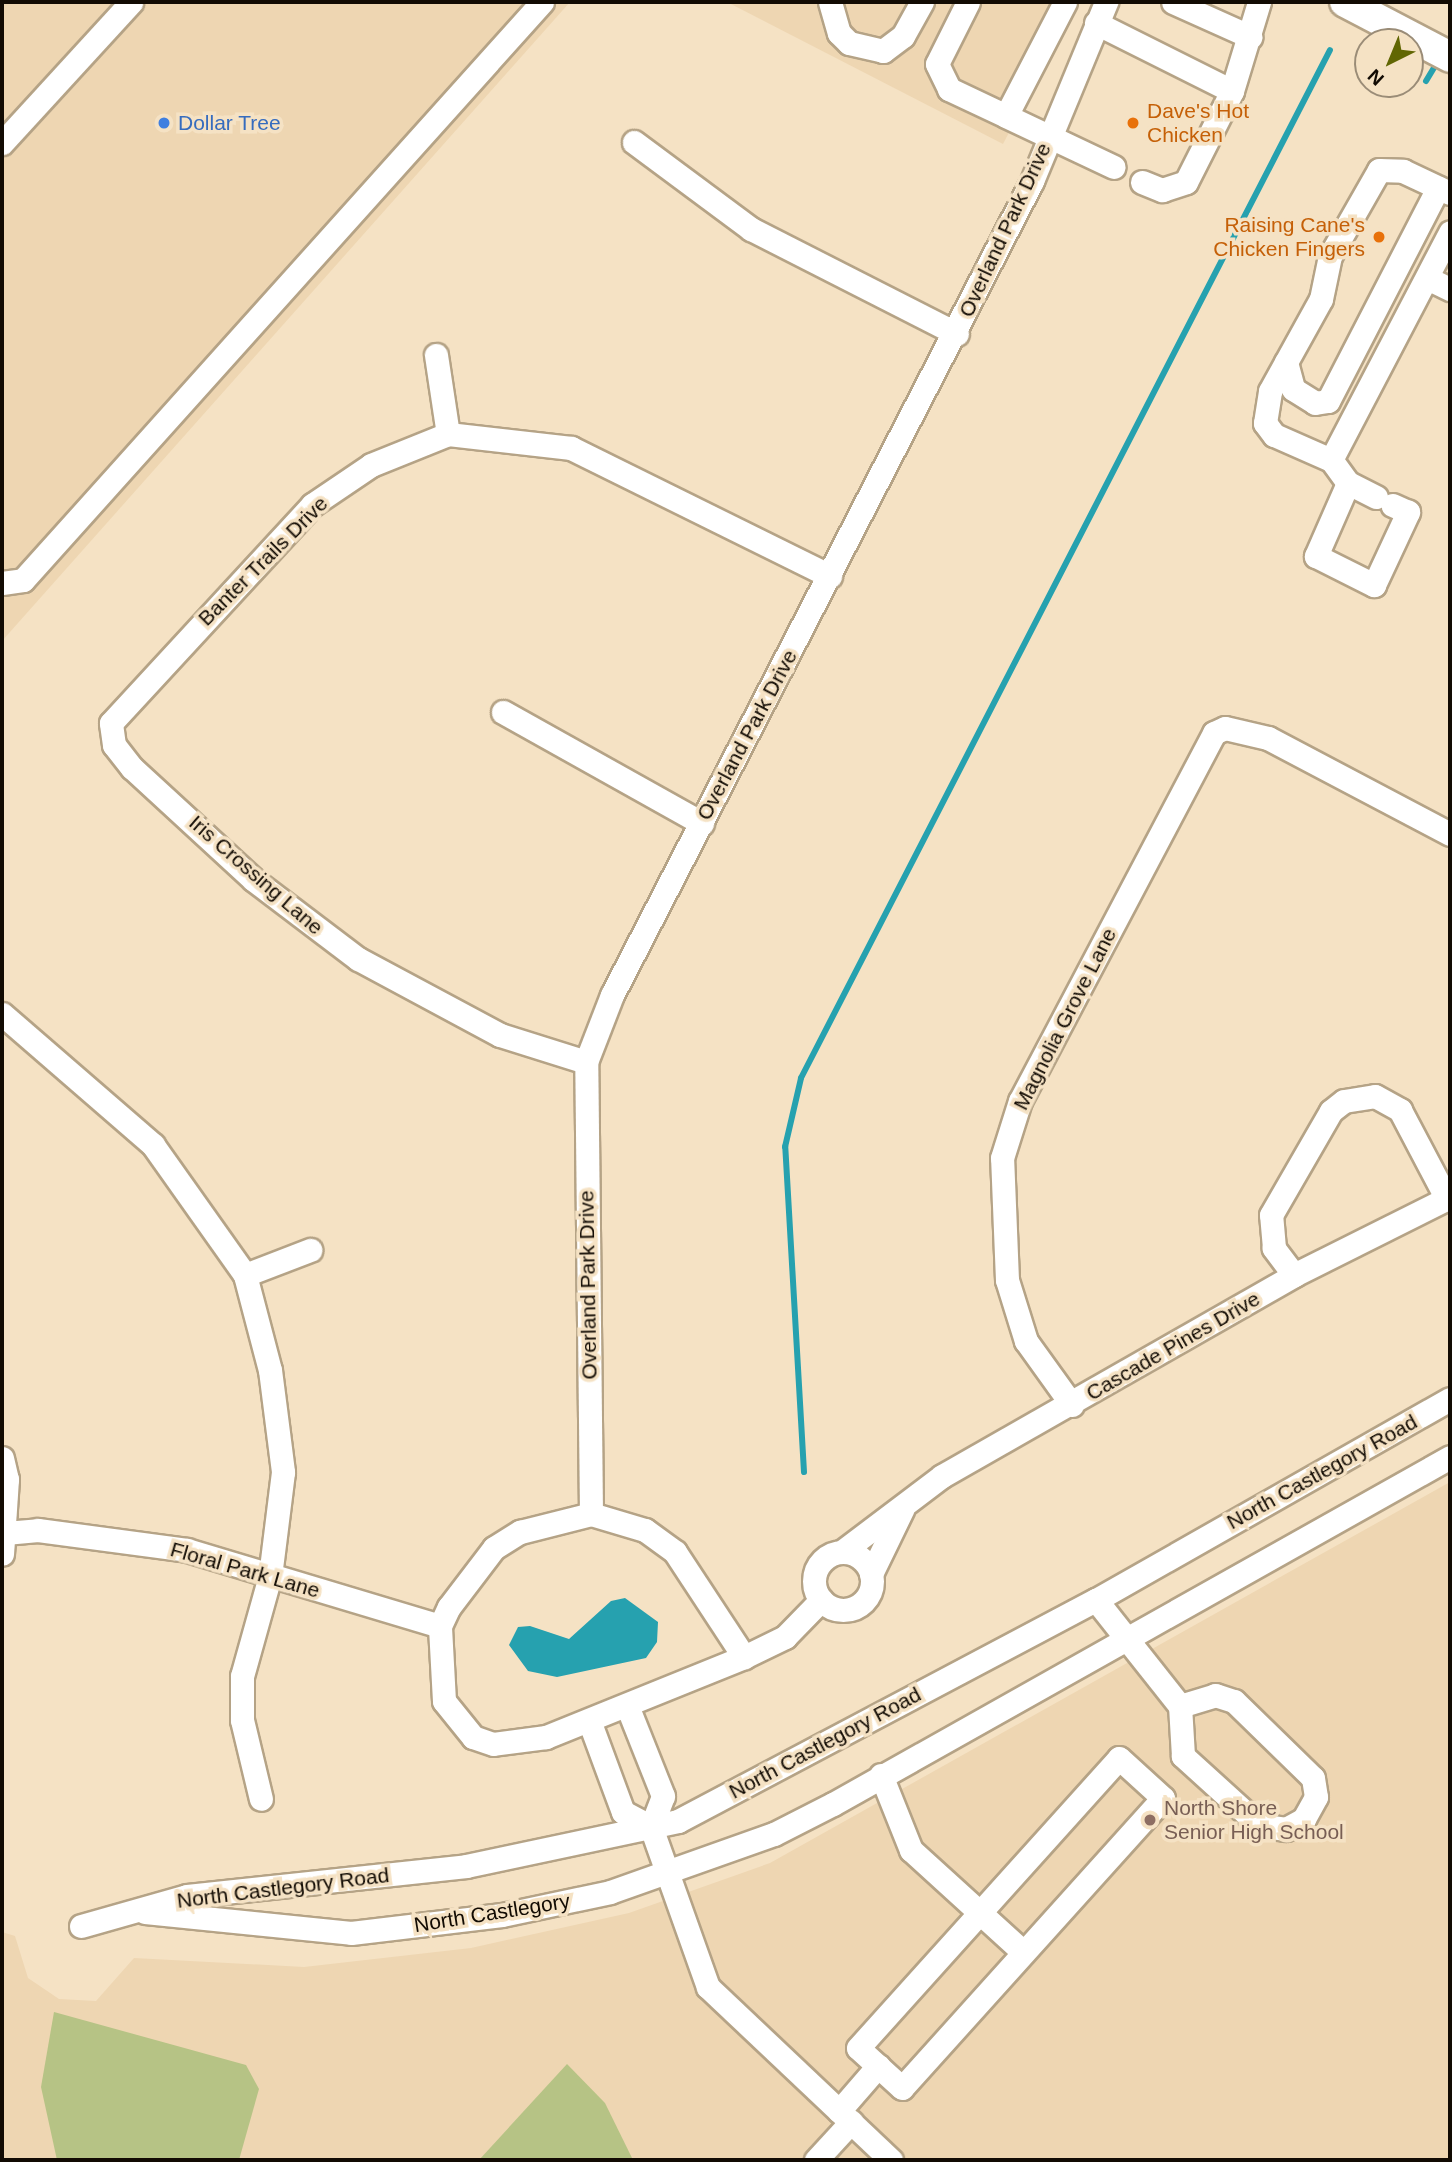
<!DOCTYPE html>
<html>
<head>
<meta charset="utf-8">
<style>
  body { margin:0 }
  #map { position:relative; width:1452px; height:2162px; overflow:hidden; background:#f5e2c4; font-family:Helvetica,sans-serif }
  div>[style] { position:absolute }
  .built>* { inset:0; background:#eed6b2 }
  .green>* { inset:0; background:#b6c385 }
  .water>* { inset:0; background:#26a1af }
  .stream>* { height:6px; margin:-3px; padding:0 3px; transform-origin:3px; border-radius:3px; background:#26a1af }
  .roads { filter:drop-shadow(2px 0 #b5a386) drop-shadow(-2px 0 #b5a386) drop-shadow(0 2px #b5a386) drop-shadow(0 -2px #b5a386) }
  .minor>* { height:23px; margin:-11.5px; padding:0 11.5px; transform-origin:11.5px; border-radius:11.5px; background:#fff }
  .minor>.ring { margin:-11.5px; padding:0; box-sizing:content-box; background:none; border:23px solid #fff; border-radius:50% }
  .major>* { height:30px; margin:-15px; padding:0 15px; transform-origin:15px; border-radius:15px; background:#fff }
  .dots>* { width:19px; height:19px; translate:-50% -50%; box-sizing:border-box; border:4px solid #f5e2c4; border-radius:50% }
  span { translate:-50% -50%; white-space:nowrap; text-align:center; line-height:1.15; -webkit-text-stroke:7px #f5e2c4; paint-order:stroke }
  .food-label { font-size:21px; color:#c56008 }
  .left { translate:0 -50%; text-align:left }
  .right { translate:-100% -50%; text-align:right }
  .shop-label { font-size:21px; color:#366cbe }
  .street-label { font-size:21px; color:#120b03 }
  .education-label { font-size:21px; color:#785e54 }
  .frame { position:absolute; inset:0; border:4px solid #120b03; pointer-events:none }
  .north { position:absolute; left:1354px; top:28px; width:70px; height:70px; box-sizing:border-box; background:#f5e2c4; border:2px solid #9a8c77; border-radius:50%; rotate:223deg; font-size:19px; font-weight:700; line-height:28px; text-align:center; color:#120b03 }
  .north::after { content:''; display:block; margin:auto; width:24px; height:32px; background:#616603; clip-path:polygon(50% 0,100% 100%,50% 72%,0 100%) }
</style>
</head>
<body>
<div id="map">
  <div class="built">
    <div style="clip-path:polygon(2px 2px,570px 2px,2px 641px)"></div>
    <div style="clip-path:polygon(727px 2px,1077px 2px,1003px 144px)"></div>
    <div style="clip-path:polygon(1450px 1482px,1450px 2160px,2px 2160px,2px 1932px,15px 1936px,28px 1978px,59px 1999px,96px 2001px,134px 1958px,304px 1967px,471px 1948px,629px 1913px,770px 1863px)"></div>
  </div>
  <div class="green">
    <div style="clip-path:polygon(54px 2012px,246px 2065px,259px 2089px,239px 2160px,57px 2160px,41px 2087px)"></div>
    <div style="clip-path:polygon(567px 2064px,605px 2103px,633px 2160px,479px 2160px)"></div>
  </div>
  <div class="water">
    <div style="clip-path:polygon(625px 1598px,658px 1622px,657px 1642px,646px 1658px,557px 1677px,528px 1671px,509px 1645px,518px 1627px,530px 1626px,569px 1639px,611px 1601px)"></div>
  </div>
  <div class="stream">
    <div style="left:1426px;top:81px;width:26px;rotate:-59deg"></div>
    <div style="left:804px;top:1472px;width:326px;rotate:-93.3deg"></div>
    <div style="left:785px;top:1147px;width:71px;rotate:-76.9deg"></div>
    <div style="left:801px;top:1078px;width:1156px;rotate:-62.77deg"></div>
  </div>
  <div class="roads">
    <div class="minor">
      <div style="left:830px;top:2px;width:32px;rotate:74deg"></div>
      <div style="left:839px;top:33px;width:14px;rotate:45deg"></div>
      <div style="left:849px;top:43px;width:35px;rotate:13deg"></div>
      <div style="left:883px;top:51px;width:25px;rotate:-37deg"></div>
      <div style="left:903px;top:36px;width:39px;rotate:-61deg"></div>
      <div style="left:968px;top:2px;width:69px;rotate:116.6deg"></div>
      <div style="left:937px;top:64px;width:28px;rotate:64deg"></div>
      <div style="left:949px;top:89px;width:63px;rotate:25.3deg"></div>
      <div style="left:1065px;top:2px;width:128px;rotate:117.4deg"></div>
      <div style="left:1006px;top:116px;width:119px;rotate:25.3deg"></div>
      <div style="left:1173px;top:2px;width:85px;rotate:24.2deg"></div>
      <div style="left:1096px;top:23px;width:152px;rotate:26.6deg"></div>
      <div style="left:1232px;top:91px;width:93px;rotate:-73.1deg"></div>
      <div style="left:634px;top:142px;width:146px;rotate:36.6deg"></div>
      <div style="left:751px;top:229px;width:231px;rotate:27deg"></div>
      <div style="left:2px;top:143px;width:191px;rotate:-47.5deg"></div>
      <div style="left:1142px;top:182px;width:22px;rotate:22deg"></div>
      <div style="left:1162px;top:190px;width:25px;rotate:-18deg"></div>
      <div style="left:1186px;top:182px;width:102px;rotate:-63.2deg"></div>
      <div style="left:1427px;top:278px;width:25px;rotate:26deg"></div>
      <div style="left:436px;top:355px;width:80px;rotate:81.4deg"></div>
      <div style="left:1286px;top:362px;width:28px;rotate:75deg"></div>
      <div style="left:1293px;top:389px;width:26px;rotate:32deg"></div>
      <div style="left:1315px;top:403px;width:13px;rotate:-9deg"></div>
      <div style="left:1328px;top:401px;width:240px;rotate:-62.7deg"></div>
      <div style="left:1331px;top:460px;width:257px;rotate:-62.4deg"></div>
      <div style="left:1348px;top:483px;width:29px;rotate:-126deg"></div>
      <div style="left:1331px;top:460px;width:62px;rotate:-156.3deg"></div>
      <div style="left:1274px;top:435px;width:15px;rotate:-127deg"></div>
      <div style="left:1265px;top:423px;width:32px;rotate:-81deg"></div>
      <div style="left:1270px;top:391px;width:105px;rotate:-61deg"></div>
      <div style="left:1321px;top:299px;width:44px;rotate:-78.2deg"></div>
      <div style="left:1330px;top:256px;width:99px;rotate:-60.3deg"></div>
      <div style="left:1379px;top:170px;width:24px;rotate:2deg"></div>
      <div style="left:1403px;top:171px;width:52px;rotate:25.1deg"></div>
      <div style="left:1376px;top:497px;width:31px;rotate:-153deg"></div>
      <div style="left:1348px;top:483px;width:80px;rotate:113.7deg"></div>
      <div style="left:1316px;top:556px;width:65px;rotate:26.6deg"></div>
      <div style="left:1374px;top:585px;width:81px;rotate:-65deg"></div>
      <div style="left:1408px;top:512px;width:17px;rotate:-156deg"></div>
      <div style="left:2px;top:583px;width:21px;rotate:-8deg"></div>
      <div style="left:23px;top:580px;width:777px;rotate:-48.08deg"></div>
      <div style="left:503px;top:712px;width:228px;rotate:29.2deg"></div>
      <div style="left:2px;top:1014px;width:200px;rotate:40.9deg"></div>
      <div style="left:153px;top:1145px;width:159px;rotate:54.7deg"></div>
      <div style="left:245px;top:1275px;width:98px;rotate:75.3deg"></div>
      <div style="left:270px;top:1370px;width:103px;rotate:82.7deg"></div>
      <div style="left:283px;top:1472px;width:105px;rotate:97.1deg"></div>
      <div style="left:270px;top:1576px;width:104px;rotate:105.6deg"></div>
      <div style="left:242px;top:1676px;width:44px;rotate:90deg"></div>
      <div style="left:242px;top:1720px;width:81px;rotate:76.5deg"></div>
      <div style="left:586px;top:1062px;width:90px;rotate:-162.6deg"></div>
      <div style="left:500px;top:1035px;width:161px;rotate:-151.8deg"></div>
      <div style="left:358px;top:959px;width:131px;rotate:-142.8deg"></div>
      <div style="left:254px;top:880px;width:166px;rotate:-137.4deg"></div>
      <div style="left:132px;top:768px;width:29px;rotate:-128deg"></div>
      <div style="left:114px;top:745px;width:22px;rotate:-98deg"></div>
      <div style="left:111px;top:723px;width:297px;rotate:-47.3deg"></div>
      <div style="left:312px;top:505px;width:71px;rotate:-34.1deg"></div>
      <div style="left:371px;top:465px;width:83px;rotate:-21.9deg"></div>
      <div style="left:448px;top:434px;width:124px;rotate:6.5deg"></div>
      <div style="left:571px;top:448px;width:289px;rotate:26.3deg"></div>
      <div style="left:245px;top:1275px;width:70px;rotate:-21deg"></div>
      <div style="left:1294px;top:1275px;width:34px;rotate:-127deg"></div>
      <div style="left:1274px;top:1248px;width:33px;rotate:-95deg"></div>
      <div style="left:1271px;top:1215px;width:120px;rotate:-60deg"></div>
      <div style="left:1331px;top:1111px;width:16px;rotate:-38deg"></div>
      <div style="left:1344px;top:1101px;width:31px;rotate:-9deg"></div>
      <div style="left:1375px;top:1096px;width:29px;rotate:29deg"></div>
      <div style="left:1400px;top:1110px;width:101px;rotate:62.2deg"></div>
      <div style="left:1072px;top:1405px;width:79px;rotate:-125.7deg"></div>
      <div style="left:1026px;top:1341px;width:64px;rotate:-107.3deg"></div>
      <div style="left:1007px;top:1280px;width:122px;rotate:-92.3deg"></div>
      <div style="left:1002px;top:1158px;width:60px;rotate:-72.5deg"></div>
      <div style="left:1020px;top:1101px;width:416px;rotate:-62.2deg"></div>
      <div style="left:1214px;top:733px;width:12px;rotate:-24deg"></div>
      <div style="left:1225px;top:728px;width:44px;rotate:13.1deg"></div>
      <div style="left:1268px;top:738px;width:206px;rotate:27.8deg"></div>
      <div style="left:2px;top:1458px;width:22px;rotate:77deg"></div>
      <div style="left:7px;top:1479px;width:75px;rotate:93.8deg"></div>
      <div style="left:591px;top:1514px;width:452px;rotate:-90.6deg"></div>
      <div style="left:586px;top:1062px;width:72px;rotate:-68.8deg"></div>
      <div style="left:612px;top:995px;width:916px;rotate:-62.71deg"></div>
      <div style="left:1032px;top:181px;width:194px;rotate:-67.5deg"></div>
      <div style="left:591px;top:1514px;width:56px;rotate:16.5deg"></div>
      <div style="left:645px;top:1530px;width:37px;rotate:36deg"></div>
      <div style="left:675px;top:1552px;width:126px;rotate:56.7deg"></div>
      <div style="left:744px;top:1657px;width:214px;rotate:158deg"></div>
      <div style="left:546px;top:1737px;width:53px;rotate:172.5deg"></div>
      <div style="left:493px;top:1744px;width:21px;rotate:-161deg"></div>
      <div style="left:473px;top:1737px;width:46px;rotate:-128.9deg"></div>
      <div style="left:444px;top:1701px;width:75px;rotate:-93.1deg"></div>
      <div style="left:440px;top:1626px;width:21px;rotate:-65deg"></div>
      <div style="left:449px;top:1607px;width:74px;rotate:-52.7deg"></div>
      <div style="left:494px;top:1548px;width:31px;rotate:-32deg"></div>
      <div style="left:520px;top:1532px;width:73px;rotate:-14.2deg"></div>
      <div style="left:5px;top:1533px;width:33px;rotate:-5deg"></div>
      <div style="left:38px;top:1530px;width:150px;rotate:7.6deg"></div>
      <div style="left:187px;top:1550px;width:264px;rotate:16.7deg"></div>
      <div style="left:843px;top:1551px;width:124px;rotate:-37.1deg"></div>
      <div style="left:942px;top:1476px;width:405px;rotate:-29.7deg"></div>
      <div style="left:1294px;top:1275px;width:174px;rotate:-26.6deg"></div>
      <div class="ring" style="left:814px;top:1552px;width:35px;height:35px"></div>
      <div style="left:871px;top:1574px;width:73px;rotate:-64.1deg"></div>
      <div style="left:1096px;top:1600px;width:135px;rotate:51.6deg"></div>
      <div style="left:744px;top:1657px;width:46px;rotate:-26deg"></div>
      <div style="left:785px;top:1637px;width:52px;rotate:-45.8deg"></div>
      <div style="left:1215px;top:1695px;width:20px;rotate:18deg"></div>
      <div style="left:1234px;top:1701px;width:110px;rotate:44.3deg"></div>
      <div style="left:1313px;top:1778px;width:19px;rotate:81deg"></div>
      <div style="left:1316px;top:1797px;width:25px;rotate:119deg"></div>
      <div style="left:1304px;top:1819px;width:21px;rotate:151deg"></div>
      <div style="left:1286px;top:1829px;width:27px;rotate:-172deg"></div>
      <div style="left:1259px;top:1825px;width:103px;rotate:-137.8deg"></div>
      <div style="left:1183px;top:1756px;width:50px;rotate:-93.4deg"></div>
      <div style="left:1180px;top:1706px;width:37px;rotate:-17deg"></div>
      <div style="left:628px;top:1708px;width:95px;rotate:68.3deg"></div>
      <div style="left:663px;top:1796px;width:33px;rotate:111deg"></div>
      <div style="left:651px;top:1827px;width:170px;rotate:70.4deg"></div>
      <div style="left:708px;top:1987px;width:252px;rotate:43.4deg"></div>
      <div style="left:590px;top:1723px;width:95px;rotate:69.7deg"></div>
      <div style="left:623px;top:1812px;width:32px;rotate:28deg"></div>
      <div style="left:1119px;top:1758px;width:59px;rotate:42.3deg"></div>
      <div style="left:1163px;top:1798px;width:390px;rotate:132deg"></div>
      <div style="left:902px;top:2088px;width:59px;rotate:-137.7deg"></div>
      <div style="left:858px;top:2048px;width:390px;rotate:-48deg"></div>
      <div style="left:881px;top:1775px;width:81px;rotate:68.2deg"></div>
      <div style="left:911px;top:1850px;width:151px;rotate:42.3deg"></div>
      <div style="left:145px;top:1912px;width:207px;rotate:5.8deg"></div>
      <div style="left:351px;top:1933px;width:152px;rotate:-6.8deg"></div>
      <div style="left:502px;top:1915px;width:110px;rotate:-12deg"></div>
      <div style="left:610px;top:1892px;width:174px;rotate:-19.5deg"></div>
      <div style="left:774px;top:1834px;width:66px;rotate:-27deg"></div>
      <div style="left:833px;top:1804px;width:708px;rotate:-29.35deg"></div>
      <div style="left:81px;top:1926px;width:110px;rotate:-15.8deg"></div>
      <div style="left:187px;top:1896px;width:281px;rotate:-6.1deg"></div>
      <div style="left:466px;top:1866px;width:217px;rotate:-12deg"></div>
      <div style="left:678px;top:1821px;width:473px;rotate:-27.9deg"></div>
      <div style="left:1096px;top:1600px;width:407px;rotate:-29.6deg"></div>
      <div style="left:839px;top:2111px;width:60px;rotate:-49.1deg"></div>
      <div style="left:816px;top:2160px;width:52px;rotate:-47.4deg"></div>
    </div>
    <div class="major">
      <div style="left:1345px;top:2px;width:119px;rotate:27.6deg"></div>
    </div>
  </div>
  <div class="dots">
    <div style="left:164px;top:123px;background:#3f7fe0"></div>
    <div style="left:1133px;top:123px;background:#e8710a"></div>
    <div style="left:1379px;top:237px;background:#e8710a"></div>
    <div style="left:1150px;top:1820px;background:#8d6e63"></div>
  </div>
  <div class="food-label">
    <span class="left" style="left:1147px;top:123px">Dave's Hot<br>Chicken</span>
    <span class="right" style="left:1365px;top:237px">Raising Cane's<br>Chicken Fingers</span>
  </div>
  <div class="shop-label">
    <span class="left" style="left:178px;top:123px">Dollar Tree</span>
  </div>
  <div class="street-label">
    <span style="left:1005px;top:230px;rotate:-65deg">Overland Park Drive</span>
    <span style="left:263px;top:561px;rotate:-45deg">Banter Trails Drive</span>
    <span style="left:747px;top:735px;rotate:-62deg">Overland Park Drive</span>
    <span style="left:256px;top:875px;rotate:41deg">Iris Crossing Lane</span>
    <span style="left:1065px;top:1019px;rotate:-63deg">Magnolia Grove Lane</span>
    <span style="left:588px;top:1285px;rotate:-91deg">Overland Park Drive</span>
    <span style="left:1173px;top:1346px;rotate:-30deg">Cascade Pines Drive</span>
    <span style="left:1322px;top:1472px;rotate:-29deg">North Castlegory Road</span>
    <span style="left:245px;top:1570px;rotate:16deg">Floral Park Lane</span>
    <span style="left:825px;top:1743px;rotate:-28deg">North Castlegory Road</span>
    <span style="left:283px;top:1888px;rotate:-7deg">North Castlegory Road</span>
    <span style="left:492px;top:1913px;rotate:-9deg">North Castlegory</span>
  </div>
  <div class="education-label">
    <span class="left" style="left:1164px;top:1820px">North Shore<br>Senior High School</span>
  </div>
  <div class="frame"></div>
  <div class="north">N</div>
</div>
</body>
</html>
